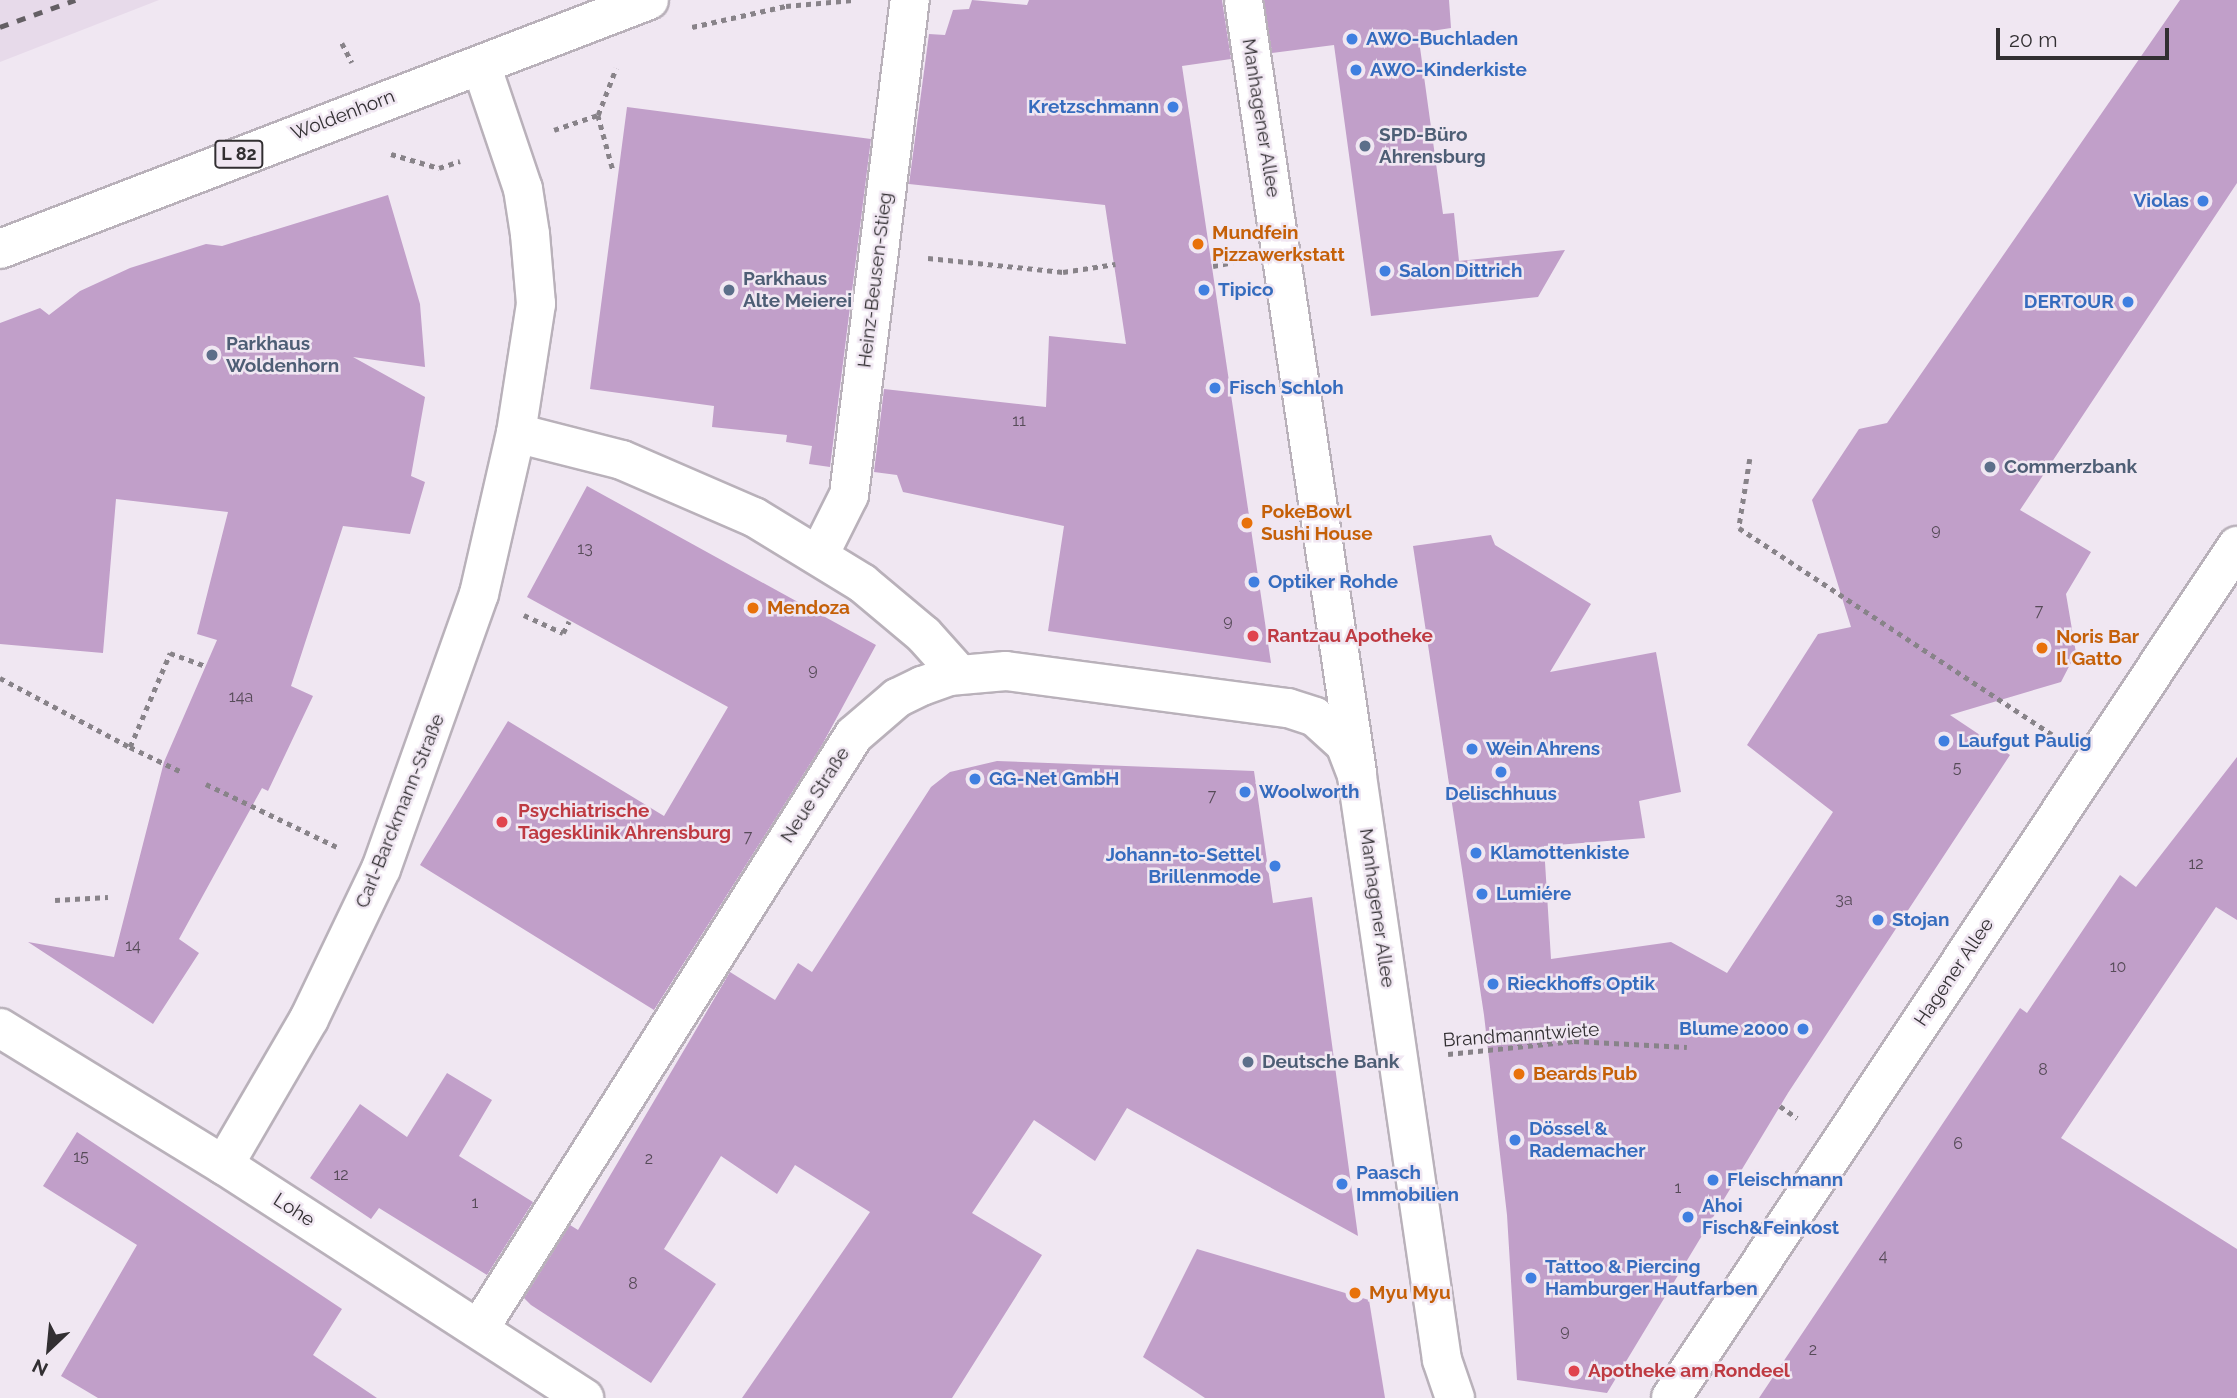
<!DOCTYPE html>
<html>
<head>
<meta charset="utf-8">
<style>
  body { margin:0 }
  #map { position:relative; width:2237px; height:1398px; overflow:hidden; background:#f0e7f2; font-family:Raleway,sans-serif }
  div>[style] { position:absolute }
  .built>* { inset:0; background:#e7daea }
  .building>* { inset:0; background:#c19fc9 }
  .path>* { height:4.5px; margin-top:-2.25px; transform-origin:0; background:repeating-linear-gradient(90deg,#888389 0 5px,transparent 0 10px) }
  .roads { filter:drop-shadow(2px 0 #b9b1ba) drop-shadow(-2px 0 #b9b1ba) drop-shadow(0 2px #b9b1ba) drop-shadow(0 -2px #b9b1ba) }
  .pedestrian>* { height:37px; margin:-18.5px; padding:0 18.5px; transform-origin:18.5px; border-radius:18.5px; background:#fff }
  .minor>* { height:38px; margin:-19px; padding:0 19px; transform-origin:19px; border-radius:19px; background:#fff }
  .primary>* { height:38px; margin:-19px; padding:0 19px; transform-origin:19px; border-radius:19px; background:#fff }
  .rail>* { height:5px; margin-top:-2.5px; transform-origin:0; background:repeating-linear-gradient(90deg,#645f64 0 9px,transparent 0 18px) }
  .dots>* { width:19px; height:19px; translate:-50% -50%; box-sizing:border-box; border:4px solid #f0e7f2; border-radius:50% }
  span { translate:-50% -50%; white-space:nowrap; text-align:center; line-height:1.15; -webkit-text-stroke:5px #f0e7f2; paint-order:stroke }
  .number-label { font-size:16px; color:#564b58 }
  .number-label span { -webkit-text-stroke-width:0 }
  .shield-label span { padding:2px 5px; background:#f0e7f2; border:2px solid; border-radius:5px; -webkit-text-stroke-width:0 }
  .shield-label { font-size:18px; color:#322f32; font-weight:700 }
  .shop-label { font-size:19px; color:#366cbe; font-weight:700 }
  .left { translate:0 -50%; text-align:left }
  .right { translate:-100% -50%; text-align:right }
  .street-label { font-size:19px; color:#322f32 }
  .service-label { font-size:19px; color:#4e5e75; font-weight:700 }
  .food-label { font-size:19px; color:#c56008; font-weight:700 }
  .health-label { font-size:19px; color:#be3a42; font-weight:700 }
  .north { position:absolute; left:14px; top:1314px; width:70px; height:70px; -webkit-text-stroke:5px #f0e7f2; paint-order:stroke; rotate:206deg; font-size:19px; font-weight:700; line-height:28px; text-align:center; color:#322f32 }
  .north::after { content:''; display:block; margin:auto; width:24px; height:32px; background:#322f32; clip-path:polygon(50% 0,100% 100%,50% 72%,0 100%) }
  .scale { position:absolute; left:1996px; top:28px; width:173px; height:32px; box-sizing:border-box; border:4px solid #322f32; border-top:0; padding-left:9px; font-size:21px; line-height:24px; white-space:nowrap; color:#322f32; -webkit-text-stroke:5px #f0e7f2; paint-order:stroke }
</style>
</head>
<body>
<div id="map">
  <div class="built">
    <div style="clip-path:polygon(0 0,159px 0,0 62px)"></div>
  </div>
  <div class="building">
    <div style="clip-path:polygon(972px 0,1027px 5px,1029px 0,1222px 0,1231px 59px,1182px 66px,1271px 663px,1048px 631px,1064px 526px,903px 492px,897px 475px,874px 472px,884px 389px,1046px 407px,1049px 336px,1126px 344px,1105px 205px,909px 184px,929px 34px,945px 35px,953px 10px,969px 9px)"></div>
    <div style="clip-path:polygon(1264px 0,1449px 0,1451px 28px,1418px 33px,1443px 214px,1454px 213px,1459px 261px,1565px 250px,1538px 297px,1371px 316px,1334px 45px,1272px 53px)"></div>
    <div style="clip-path:polygon(2180px 0,2237px 0,2237px 183px,2020px 510px,2091px 552px,2066px 594px,2076px 653px,2061px 682px,1950px 715px,2010px 755px,1788px 1093px,1607px 1393px,1517px 1380px,1507px 1215px,1484px 1015px,1413px 546px,1491px 535px,1495px 545px,1591px 604px,1550px 672px,1656px 652px,1681px 792px,1639px 801px,1645px 838px,1544px 846px,1551px 959px,1671px 942px,1727px 973px,1833px 812px,1747px 745px,1818px 634px,1851px 627px,1812px 500px,1859px 429px,1887px 423px)"></div>
    <div style="clip-path:polygon(627px 107px,871px 139px,830px 467px,809px 464px,812px 446px,786px 442px,787px 435px,712px 427px,714px 406px,590px 389px)"></div>
    <div style="clip-path:polygon(388px 195px,420px 304px,425px 367px,353px 357px,425px 397px,411px 476px,425px 482px,410px 534px,343px 526px,291px 686px,313px 696px,268px 791px,262px 788px,179px 939px,199px 953px,153px 1024px,28px 942px,114px 957px,164px 762px,217px 640px,197px 634px,228px 512px,116px 499px,103px 653px,0 644px,0 323px,40px 308px,49px 315px,80px 291px,130px 268px,206px 244px,222px 246px)"></div>
    <div style="clip-path:polygon(587px 486px,876px 645px,822px 745px,654px 1010px,420px 865px,508px 721px,664px 816px,728px 707px,527px 597px)"></div>
    <div style="clip-path:polygon(2237px 757px,2237px 920px,2216px 907px,2061px 1138px,2237px 1249px,2237px 1398px,1759px 1398px,2020px 1008px,2027px 1013px,2120px 875px,2136px 887px)"></div>
    <div style="clip-path:polygon(997px 761px,1254px 771px,1273px 903px,1312px 897px,1358px 1236px,1127px 1108px,1095px 1161px,1034px 1120px,972px 1213px,1042px 1255px,952px 1398px,742px 1398px,870px 1212px,795px 1165px,777px 1194px,721px 1156px,664px 1249px,716px 1284px,651px 1383px,531px 1305px,524px 1298px,570px 1225px,578px 1230px,730px 972px,775px 1000px,798px 963px,812px 972px,931px 787px,950px 772px)"></div>
    <div style="clip-path:polygon(447px 1073px,492px 1100px,459px 1156px,533px 1202px,487px 1275px,379px 1208px,371px 1219px,310px 1178px,360px 1104px,407px 1137px)"></div>
    <div style="clip-path:polygon(77px 1132px,342px 1309px,313px 1355px,377px 1398px,98px 1398px,61px 1376px,137px 1245px,43px 1186px)"></div>
    <div style="clip-path:polygon(1197px 1249px,1369px 1300px,1385px 1398px,1205px 1398px,1143px 1357px)"></div>
  </div>
  <div class="path">
    <div style="left:692px;top:27px;width:96px;rotate:-12.6deg"></div>
    <div style="left:786px;top:6px;width:67px;rotate:-5.1deg"></div>
    <div style="left:342px;top:43px;width:22px;rotate:63deg"></div>
    <div style="left:598px;top:115px;width:57px;rotate:74.7deg"></div>
    <div style="left:554px;top:130px;width:46px;rotate:-18.8deg"></div>
    <div style="left:598px;top:115px;width:50px;rotate:-69deg"></div>
    <div style="left:391px;top:154px;width:50px;rotate:16.3deg"></div>
    <div style="left:439px;top:168px;width:22px;rotate:-18deg"></div>
    <div style="left:928px;top:258px;width:136px;rotate:5.9deg"></div>
    <div style="left:1063px;top:272px;width:53px;rotate:-8.7deg"></div>
    <div style="left:1213px;top:266px;width:20px;rotate:-11deg"></div>
    <div style="left:1750px;top:459px;width:70px;rotate:99.1deg"></div>
    <div style="left:1739px;top:528px;width:375px;rotate:33.4deg"></div>
    <div style="left:524px;top:615px;width:43px;rotate:24.8deg"></div>
    <div style="left:563px;top:633px;width:13px;rotate:-63deg"></div>
    <div style="left:0;top:678px;width:147px;rotate:28deg"></div>
    <div style="left:130px;top:747px;width:102px;rotate:-66.9deg"></div>
    <div style="left:170px;top:653px;width:37px;rotate:20deg"></div>
    <div style="left:130px;top:747px;width:58px;rotate:25.7deg"></div>
    <div style="left:206px;top:784px;width:145px;rotate:25.7deg"></div>
    <div style="left:55px;top:900px;width:53px;rotate:-3.2deg"></div>
    <div style="left:1448px;top:1054px;width:127px;rotate:-5.9deg"></div>
    <div style="left:1574px;top:1041px;width:113px;rotate:3deg"></div>
    <div style="left:1780px;top:1106px;width:21px;rotate:35deg"></div>
  </div>
  <div class="roads">
    <div class="pedestrian">
      <div style="left:1243px;top:0;width:780px;rotate:81.6deg"></div>
    </div>
    <div class="minor">
      <div style="left:516px;top:433px;width:109px;rotate:14.3deg"></div>
      <div style="left:622px;top:460px;width:144px;rotate:23.4deg"></div>
      <div style="left:754px;top:517px;width:127px;rotate:31.4deg"></div>
      <div style="left:862px;top:583px;width:81px;rotate:40deg"></div>
      <div style="left:924px;top:635px;width:52px;rotate:48.1deg"></div>
      <div style="left:819px;top:555px;width:67px;rotate:-63.4deg"></div>
      <div style="left:849px;top:495px;width:499px;rotate:-83deg"></div>
      <div style="left:0;top:1028px;width:263px;rotate:31.5deg"></div>
      <div style="left:224px;top:1165px;width:429px;rotate:32.9deg"></div>
      <div style="left:224px;top:1165px;width:169px;rotate:-59.8deg"></div>
      <div style="left:309px;top:1019px;width:166px;rotate:-64.4deg"></div>
      <div style="left:381px;top:869px;width:292px;rotate:-70.4deg"></div>
      <div style="left:479px;top:594px;width:165px;rotate:-77.1deg"></div>
      <div style="left:516px;top:433px;width:131px;rotate:-81.2deg"></div>
      <div style="left:536px;top:304px;width:70px;rotate:-94.9deg"></div>
      <div style="left:530px;top:234px;width:46px;rotate:-98.8deg"></div>
      <div style="left:523px;top:189px;width:131px;rotate:-108.7deg"></div>
      <div style="left:479px;top:1329px;width:702px;rotate:-57.74deg"></div>
      <div style="left:854px;top:735px;width:57px;rotate:-40.7deg"></div>
      <div style="left:897px;top:698px;width:28px;rotate:-26deg"></div>
      <div style="left:922px;top:686px;width:29px;rotate:-20deg"></div>
      <div style="left:949px;top:676px;width:57px;rotate:-5deg"></div>
      <div style="left:1006px;top:671px;width:284px;rotate:7.5deg"></div>
      <div style="left:1288px;top:708px;width:28px;rotate:18deg"></div>
      <div style="left:1315px;top:717px;width:40px;rotate:42deg"></div>
      <div style="left:1345px;top:744px;width:34px;rotate:69deg"></div>
      <div style="left:1357px;top:776px;width:590px;rotate:81.72deg"></div>
      <div style="left:1442px;top:1360px;width:40px;rotate:71.1deg"></div>
      <div style="left:1671px;top:1398px;width:1023px;rotate:-56.4deg"></div>
    </div>
    <div class="primary">
      <div style="left:0;top:249px;width:695px;rotate:-20.99deg"></div>
    </div>
  </div>
  <div class="rail">
    <div style="left:0;top:27px;width:80px;rotate:-19.8deg"></div>
  </div>
  <div class="dots">
    <div style="left:1352px;top:39px;background:#3f7fe0"></div>
    <div style="left:1356px;top:70px;background:#3f7fe0"></div>
    <div style="left:1173px;top:107px;background:#3f7fe0"></div>
    <div style="left:1365px;top:146px;background:#5c6f8a"></div>
    <div style="left:2203px;top:201px;background:#3f7fe0"></div>
    <div style="left:1198px;top:244px;background:#e8710a"></div>
    <div style="left:1385px;top:271px;background:#3f7fe0"></div>
    <div style="left:729px;top:290px;background:#5c6f8a"></div>
    <div style="left:1204px;top:290px;background:#3f7fe0"></div>
    <div style="left:2128px;top:302px;background:#3f7fe0"></div>
    <div style="left:212px;top:355px;background:#5c6f8a"></div>
    <div style="left:1215px;top:388px;background:#3f7fe0"></div>
    <div style="left:1990px;top:467px;background:#5c6f8a"></div>
    <div style="left:1247px;top:523px;background:#e8710a"></div>
    <div style="left:1254px;top:582px;background:#3f7fe0"></div>
    <div style="left:753px;top:608px;background:#e8710a"></div>
    <div style="left:1253px;top:636px;background:#e0444e"></div>
    <div style="left:2042px;top:648px;background:#e8710a"></div>
    <div style="left:1944px;top:741px;background:#3f7fe0"></div>
    <div style="left:1472px;top:749px;background:#3f7fe0"></div>
    <div style="left:1501px;top:772px;background:#3f7fe0"></div>
    <div style="left:975px;top:779px;background:#3f7fe0"></div>
    <div style="left:1245px;top:792px;background:#3f7fe0"></div>
    <div style="left:502px;top:822px;background:#e0444e"></div>
    <div style="left:1476px;top:853px;background:#3f7fe0"></div>
    <div style="left:1275px;top:866px;background:#3f7fe0"></div>
    <div style="left:1482px;top:894px;background:#3f7fe0"></div>
    <div style="left:1878px;top:920px;background:#3f7fe0"></div>
    <div style="left:1493px;top:984px;background:#3f7fe0"></div>
    <div style="left:1803px;top:1029px;background:#3f7fe0"></div>
    <div style="left:1248px;top:1062px;background:#5c6f8a"></div>
    <div style="left:1519px;top:1074px;background:#e8710a"></div>
    <div style="left:1515px;top:1140px;background:#3f7fe0"></div>
    <div style="left:1713px;top:1180px;background:#3f7fe0"></div>
    <div style="left:1342px;top:1184px;background:#3f7fe0"></div>
    <div style="left:1688px;top:1217px;background:#3f7fe0"></div>
    <div style="left:1531px;top:1278px;background:#3f7fe0"></div>
    <div style="left:1355px;top:1293px;background:#e8710a"></div>
    <div style="left:1574px;top:1371px;background:#e0444e"></div>
  </div>
  <div class="number-label">
    <span style="left:1019px;top:421px">11</span>
    <span style="left:1936px;top:530px">9</span>
    <span style="left:585px;top:549px">13</span>
    <span style="left:2039px;top:611px">7</span>
    <span style="left:1228px;top:621px">9</span>
    <span style="left:813px;top:670px">9</span>
    <span style="left:241px;top:697px">14a</span>
    <span style="left:1957px;top:768px">5</span>
    <span style="left:1212px;top:796px">7</span>
    <span style="left:748px;top:837px">7</span>
    <span style="left:2196px;top:864px">12</span>
    <span style="left:1844px;top:900px">3a</span>
    <span style="left:133px;top:946px">14</span>
    <span style="left:2118px;top:967px">10</span>
    <span style="left:2043px;top:1070px">8</span>
    <span style="left:1958px;top:1144px">6</span>
    <span style="left:81px;top:1157px">15</span>
    <span style="left:649px;top:1159px">2</span>
    <span style="left:341px;top:1175px">12</span>
    <span style="left:1678px;top:1188px">1</span>
    <span style="left:475px;top:1203px">1</span>
    <span style="left:1883px;top:1256px">4</span>
    <span style="left:633px;top:1284px">8</span>
    <span style="left:1565px;top:1331px">9</span>
    <span style="left:1813px;top:1350px">2</span>
  </div>
  <div class="shield-label">
    <span style="left:239px;top:154px">L 82</span>
  </div>
  <div class="shop-label">
    <span class="left" style="left:1366px;top:39px">AWO-Buchladen</span>
    <span class="left" style="left:1370px;top:70px">AWO-Kinderkiste</span>
    <span class="right" style="left:1159px;top:107px">Kretzschmann</span>
    <span class="right" style="left:2189px;top:201px">Violas</span>
    <span class="left" style="left:1399px;top:271px">Salon Dittrich</span>
    <span class="left" style="left:1218px;top:290px">Tipico</span>
    <span class="right" style="left:2114px;top:302px">DERTOUR</span>
    <span class="left" style="left:1229px;top:388px">Fisch Schloh</span>
    <span class="left" style="left:1268px;top:582px">Optiker Rohde</span>
    <span class="left" style="left:1958px;top:741px">Laufgut Paulig</span>
    <span class="left" style="left:1486px;top:749px">Wein Ahrens</span>
    <span class="left" style="left:989px;top:779px">GG-Net GmbH</span>
    <span class="left" style="left:1259px;top:792px">Woolworth</span>
    <span style="left:1501px;top:794px">Delischhuus</span>
    <span class="left" style="left:1490px;top:853px">Klamottenkiste</span>
    <span class="right" style="left:1261px;top:866px">Johann-to-Settel<br>Brillenmode</span>
    <span class="left" style="left:1496px;top:894px">Lumiére</span>
    <span class="left" style="left:1892px;top:920px">Stojan</span>
    <span class="left" style="left:1507px;top:984px">Rieckhoffs Optik</span>
    <span class="right" style="left:1789px;top:1029px">Blume 2000</span>
    <span class="left" style="left:1529px;top:1140px">Dössel &amp;<br>Rademacher</span>
    <span class="left" style="left:1356px;top:1184px">Paasch<br>Immobilien</span>
    <span class="left" style="left:1727px;top:1180px">Fleischmann</span>
    <span class="left" style="left:1702px;top:1217px">Ahoi<br>Fisch&amp;Feinkost</span>
    <span class="left" style="left:1545px;top:1278px">Tattoo &amp; Piercing<br>Hamburger Hautfarben</span>
  </div>
  <div class="street-label">
    <span style="left:343px;top:115px;rotate:-21deg">Woldenhorn</span>
    <span style="left:1261px;top:118px;rotate:81deg">Manhagener Allee</span>
    <span style="left:875px;top:280px;rotate:-83deg">Heinz-Beusen-Stieg</span>
    <span style="left:815px;top:795px;rotate:-57deg">Neue Straße</span>
    <span style="left:400px;top:811px;rotate:-68deg">Carl-Barckmann-Straße</span>
    <span style="left:1377px;top:908px;rotate:82deg">Manhagener Allee</span>
    <span style="left:1954px;top:972px;rotate:-56deg">Hagener Allee</span>
    <span style="left:1521px;top:1035px;rotate:-4deg">Brandmanntwiete</span>
    <span style="left:294px;top:1210px;rotate:33deg">Lohe</span>
  </div>
  <div class="service-label">
    <span class="left" style="left:1379px;top:146px">SPD-Büro<br>Ahrensburg</span>
    <span class="left" style="left:743px;top:290px">Parkhaus<br>Alte Meierei</span>
    <span class="left" style="left:226px;top:355px">Parkhaus<br>Woldenhorn</span>
    <span class="left" style="left:2004px;top:467px">Commerzbank</span>
    <span class="left" style="left:1262px;top:1062px">Deutsche Bank</span>
  </div>
  <div class="food-label">
    <span class="left" style="left:1212px;top:244px">Mundfein<br>Pizzawerkstatt</span>
    <span class="left" style="left:1261px;top:523px">PokeBowl<br>Sushi House</span>
    <span class="left" style="left:767px;top:608px">Mendoza</span>
    <span class="left" style="left:2056px;top:648px">Noris Bar<br>Il Gatto</span>
    <span class="left" style="left:1533px;top:1074px">Beards Pub</span>
    <span class="left" style="left:1369px;top:1293px">Myu Myu</span>
  </div>
  <div class="health-label">
    <span class="left" style="left:1267px;top:636px">Rantzau Apotheke</span>
    <span class="left" style="left:518px;top:822px">Psychiatrische<br>Tagesklinik Ahrensburg</span>
    <span class="left" style="left:1588px;top:1371px">Apotheke am Rondeel</span>
  </div>
  <div class="north">N</div>
  <div class="scale">20 m</div>
</div>
</body>
</html>
